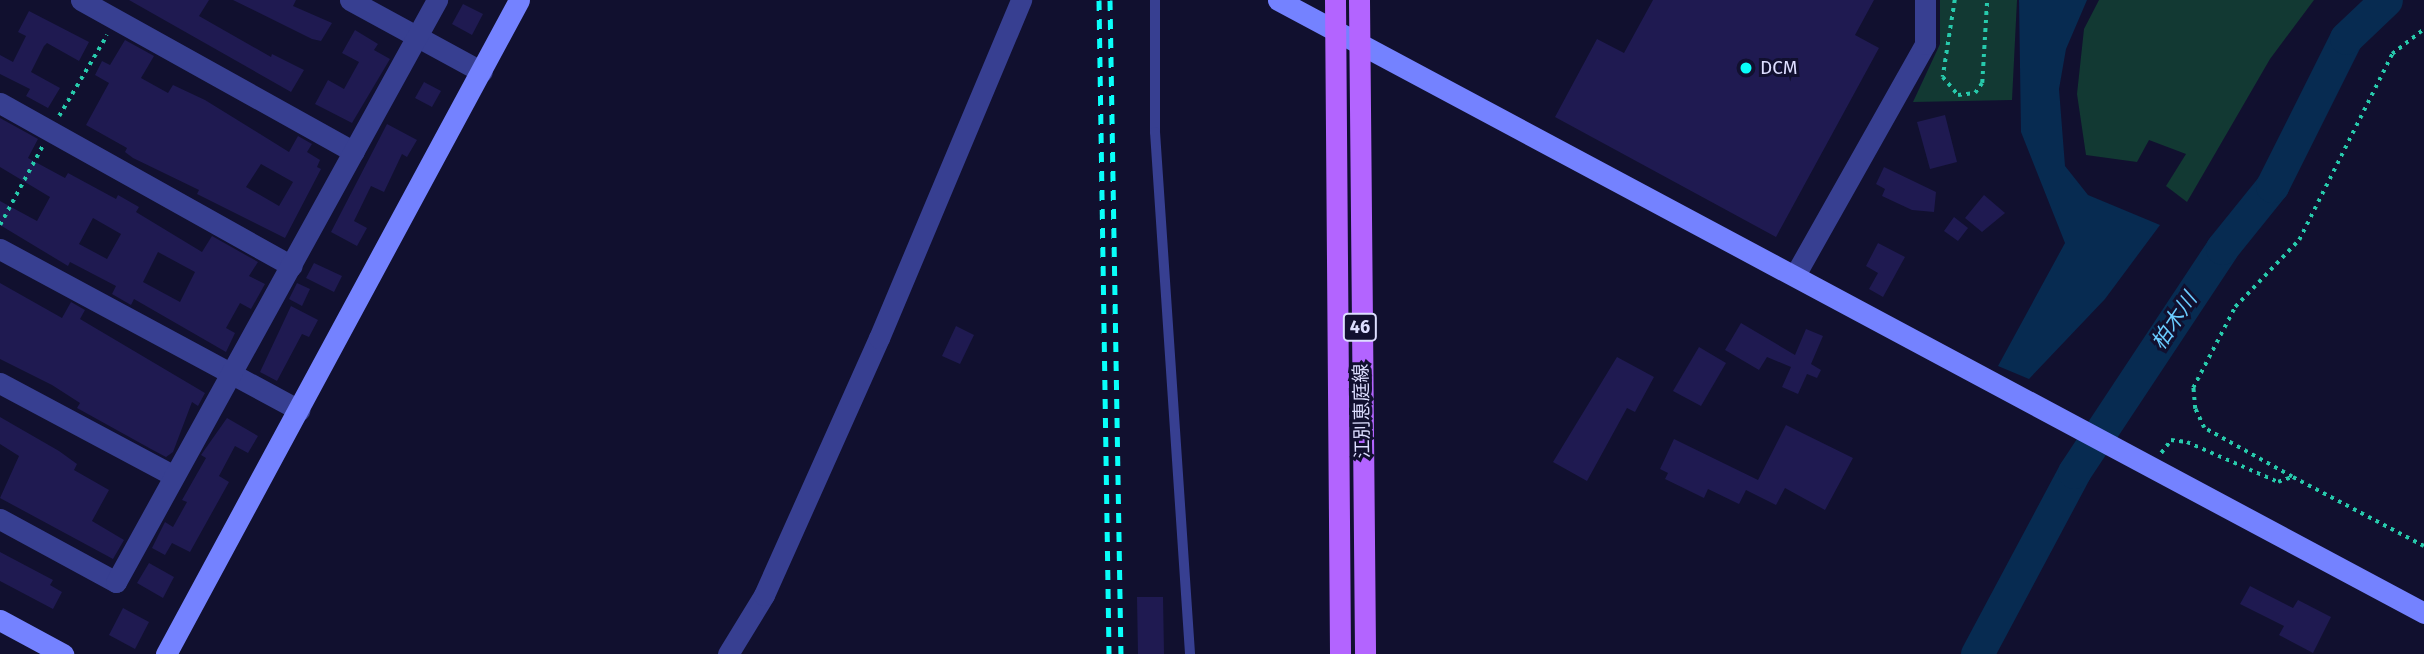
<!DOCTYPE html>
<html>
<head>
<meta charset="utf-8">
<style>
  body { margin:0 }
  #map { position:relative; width:2424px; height:654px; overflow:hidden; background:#11102f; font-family:"Fira Sans","Noto Sans JP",sans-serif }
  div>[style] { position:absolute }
  .green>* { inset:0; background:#123933 }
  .water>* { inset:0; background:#072b51 }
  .river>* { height:33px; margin:-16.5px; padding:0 16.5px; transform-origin:16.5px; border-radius:16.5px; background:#072b51 }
  .building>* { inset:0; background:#1f1a51 }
  .path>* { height:3.5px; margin-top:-1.75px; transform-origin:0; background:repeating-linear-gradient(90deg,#27caac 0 3.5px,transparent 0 8.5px) }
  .lane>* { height:10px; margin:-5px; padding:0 5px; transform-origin:5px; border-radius:5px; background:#373f91 }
  .street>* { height:21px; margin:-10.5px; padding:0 10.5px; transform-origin:10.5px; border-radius:10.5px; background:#373f91 }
  .secondary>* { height:21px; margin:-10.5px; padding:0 10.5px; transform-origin:10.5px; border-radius:10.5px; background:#7482ff }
  .primary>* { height:21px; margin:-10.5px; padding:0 10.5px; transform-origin:10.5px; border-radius:10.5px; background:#b364ff }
  .rail>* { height:5px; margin-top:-2.5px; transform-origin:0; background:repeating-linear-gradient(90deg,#09fffa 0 10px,transparent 0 19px) }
  .dots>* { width:19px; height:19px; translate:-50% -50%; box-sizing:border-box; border:4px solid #11102f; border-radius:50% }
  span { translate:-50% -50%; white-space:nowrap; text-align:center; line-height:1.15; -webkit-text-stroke:6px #11102f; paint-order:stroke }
  .shield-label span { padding:2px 5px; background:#11102f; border:2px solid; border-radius:5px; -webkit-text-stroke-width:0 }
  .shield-label { font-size:18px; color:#dddeff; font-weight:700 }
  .poi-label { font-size:19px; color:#dddeff }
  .left { translate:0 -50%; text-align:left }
  .street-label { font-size:19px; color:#dddeff }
  .water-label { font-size:21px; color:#6bccff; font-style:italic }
</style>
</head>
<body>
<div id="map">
  <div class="green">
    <div style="clip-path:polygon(1940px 0,2017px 0,2012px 100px,1913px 102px,1940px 44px)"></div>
    <div style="clip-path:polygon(2099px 0,2314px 0,2270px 59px,2187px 202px,2166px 186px,2186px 154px,2149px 140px,2137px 162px,2086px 155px,2077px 94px,2084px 29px)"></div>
  </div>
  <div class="water">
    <div style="clip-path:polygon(2019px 0,2087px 0,2066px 49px,2059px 89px,2065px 166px,2088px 195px,2160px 225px,2105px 299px,2029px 379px,1998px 366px,2065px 243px,2021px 132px)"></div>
  </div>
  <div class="river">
    <div style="left:1977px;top:654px;width:206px;rotate:-61.9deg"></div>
    <div style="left:2074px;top:472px;width:268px;rotate:-56.5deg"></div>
    <div style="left:2222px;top:248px;width:80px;rotate:-51.1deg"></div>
    <div style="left:2272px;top:186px;width:165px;rotate:-63.4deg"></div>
    <div style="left:2346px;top:38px;width:55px;rotate:-43.5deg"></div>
  </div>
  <div class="building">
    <div style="clip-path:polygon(129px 0,209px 0,199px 16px,271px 57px,272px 54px,304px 70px,291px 92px)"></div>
    <div style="clip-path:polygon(233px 0,296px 0,293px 6px,332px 23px,321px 41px,312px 39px)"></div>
    <div style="clip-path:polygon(1653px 0,1874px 0,1855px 35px,1879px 48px,1776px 237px,1555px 117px,1597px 39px,1624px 53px)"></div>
    <div style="clip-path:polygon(463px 4px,483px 14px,472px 35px,452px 24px)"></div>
    <div style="clip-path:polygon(29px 11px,89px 42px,79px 61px,47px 43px,44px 46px,31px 72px,60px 88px,48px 108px,26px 96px,30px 89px,0 74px,0 55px,13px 62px,26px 36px,18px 32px)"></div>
    <div style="clip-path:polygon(355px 30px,378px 44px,374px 50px,390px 59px,352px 123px,315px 104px,328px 80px,344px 89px,359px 62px,342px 53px)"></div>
    <div style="clip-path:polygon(evenodd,125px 40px,154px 56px,141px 78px,168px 93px,173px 85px,205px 100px,289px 152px,298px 136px,312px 144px,307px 152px,320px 160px,317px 167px,321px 169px,285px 238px,197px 194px,199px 190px,133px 158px,125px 152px,127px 148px,86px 125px,109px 83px,95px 75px,102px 61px,110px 65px,125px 40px,261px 164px,293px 182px,279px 206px,246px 187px,261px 164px)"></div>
    <div style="clip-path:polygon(424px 82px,441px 91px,432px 107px,415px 98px)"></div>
    <div style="clip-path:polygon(1945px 115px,1957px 162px,1930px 169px,1917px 122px)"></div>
    <div style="clip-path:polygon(evenodd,0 118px,38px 139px,28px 158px,65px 178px,68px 173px,116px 199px,118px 195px,139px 207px,136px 212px,202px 252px,212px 236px,258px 262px,249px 276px,265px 284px,251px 309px,240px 303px,226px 328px,235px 333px,226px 352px,134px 299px,131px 305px,112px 294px,116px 286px,70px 262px,68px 266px,0 225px,0 201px,37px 221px,50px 197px,0 167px,0 118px,93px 218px,121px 234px,107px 259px,79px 244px,93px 218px,0 118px,158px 252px,195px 272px,180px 302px,143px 282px,158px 252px)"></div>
    <div style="clip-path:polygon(387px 124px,417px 140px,407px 157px,402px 154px,384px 192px,371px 186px,354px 221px,367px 228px,357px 246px,331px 232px)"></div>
    <div style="clip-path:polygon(1884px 167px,1936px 192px,1934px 212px,1912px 210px,1882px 196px,1885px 189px,1876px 184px)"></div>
    <div style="clip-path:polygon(1984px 195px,2005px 213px,1982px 232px,1965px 218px)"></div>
    <div style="clip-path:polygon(1954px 217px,1968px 228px,1958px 241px,1944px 231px)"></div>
    <div style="clip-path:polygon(1878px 243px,1905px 257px,1883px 297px,1869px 289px,1878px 273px,1866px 266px)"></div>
    <div style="clip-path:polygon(314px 263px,342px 276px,334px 292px,306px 278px)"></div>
    <div style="clip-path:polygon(0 283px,62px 318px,71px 302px,85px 310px,80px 319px,205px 393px,198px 406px,192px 402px,173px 452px,166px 457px,151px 449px,77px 408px,80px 403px,52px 385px,0 359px)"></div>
    <div style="clip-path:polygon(297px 283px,310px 289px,302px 306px,289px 299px)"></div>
    <div style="clip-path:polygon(291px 306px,318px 320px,309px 337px,302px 334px,277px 381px,260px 372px)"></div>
    <div style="clip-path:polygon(1741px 323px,1795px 355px,1806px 329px,1823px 336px,1811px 364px,1821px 370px,1817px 378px,1807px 374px,1798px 394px,1782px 387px,1791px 367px,1767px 357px,1759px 370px,1725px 350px)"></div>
    <div style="clip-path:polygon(956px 326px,974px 335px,960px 364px,942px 356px)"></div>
    <div style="clip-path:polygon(1699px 347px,1726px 363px,1701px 406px,1673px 391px)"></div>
    <div style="clip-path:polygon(1617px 357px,1654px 377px,1635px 412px,1627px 408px,1587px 481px,1553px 462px)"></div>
    <div style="clip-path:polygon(0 417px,59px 451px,77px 464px,74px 470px,109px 490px,92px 521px,124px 540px,113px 559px,0 498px,19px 456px,0 444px)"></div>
    <div style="clip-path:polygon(227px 418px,258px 436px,248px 453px,235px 446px,219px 476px,229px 482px,190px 552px,172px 543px,165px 555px,152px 548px,165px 522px,173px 527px,187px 502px,182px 500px,206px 458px,201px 455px)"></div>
    <div style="clip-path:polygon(1786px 425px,1853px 458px,1825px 510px,1785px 488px,1776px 505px,1746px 490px,1739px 504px,1708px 489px,1704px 498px,1665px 479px,1668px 473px,1660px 469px,1674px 439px,1758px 480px)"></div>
    <div style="clip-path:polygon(0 552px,53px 580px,50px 585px,62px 592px,53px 609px,0 581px)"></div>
    <div style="clip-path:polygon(149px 563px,174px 577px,163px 598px,137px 583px)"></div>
    <div style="clip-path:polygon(2250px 586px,2293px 608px,2298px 600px,2331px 617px,2313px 653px,2279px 635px,2284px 626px,2240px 604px)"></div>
    <div style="clip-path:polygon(1137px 597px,1163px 597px,1164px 654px,1138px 654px)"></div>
    <div style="clip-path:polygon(123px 608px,149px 622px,135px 649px,109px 635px)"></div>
  </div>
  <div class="path">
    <div style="left:1955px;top:0;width:78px;rotate:98.9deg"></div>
    <div style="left:1943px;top:77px;width:23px;rotate:50deg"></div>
    <div style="left:1958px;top:95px;width:17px;rotate:-7deg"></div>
    <div style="left:1975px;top:93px;width:12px;rotate:-55deg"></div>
    <div style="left:1982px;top:83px;width:83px;rotate:-86.6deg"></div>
    <div style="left:59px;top:116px;width:94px;rotate:-59.3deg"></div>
    <div style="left:0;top:225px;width:89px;rotate:-61.7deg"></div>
    <div style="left:2161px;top:453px;width:16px;rotate:-52deg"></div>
    <div style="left:2171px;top:440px;width:16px;rotate:7deg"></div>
    <div style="left:2187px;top:442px;width:99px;rotate:23.7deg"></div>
    <div style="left:2278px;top:482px;width:15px;rotate:-20deg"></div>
    <div style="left:2292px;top:477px;width:101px;rotate:-150.9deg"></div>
    <div style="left:2204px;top:428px;width:21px;rotate:-115deg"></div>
    <div style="left:2195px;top:409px;width:21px;rotate:-95deg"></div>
    <div style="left:2193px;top:388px;width:91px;rotate:-62.6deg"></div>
    <div style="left:2235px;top:307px;width:93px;rotate:-46.3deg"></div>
    <div style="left:2299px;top:240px;width:208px;rotate:-63.4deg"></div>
    <div style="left:2392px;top:54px;width:41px;rotate:-38deg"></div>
    <div style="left:2293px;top:477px;width:148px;rotate:27.8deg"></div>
  </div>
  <div class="lane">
    <div style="left:1155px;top:0;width:132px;rotate:90deg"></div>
    <div style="left:1155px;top:132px;width:523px;rotate:86.16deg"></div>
  </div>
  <div class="street">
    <div style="left:81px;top:0;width:312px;rotate:29.1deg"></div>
    <div style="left:350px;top:0;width:150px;rotate:28.6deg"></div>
    <div style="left:0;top:103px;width:334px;rotate:29.2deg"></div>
    <div style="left:0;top:249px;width:340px;rotate:28.3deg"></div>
    <div style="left:1795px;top:275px;width:265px;rotate:-60.6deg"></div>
    <div style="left:1925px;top:44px;width:44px;rotate:-90deg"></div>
    <div style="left:0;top:383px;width:197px;rotate:28.1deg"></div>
    <div style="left:0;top:519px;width:132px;rotate:28.5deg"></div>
    <div style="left:116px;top:582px;width:665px;rotate:-61.12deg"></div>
    <div style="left:728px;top:654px;width:69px;rotate:-58.6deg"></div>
    <div style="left:764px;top:595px;width:282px;rotate:-65.9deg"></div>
    <div style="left:879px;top:338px;width:367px;rotate:-67.2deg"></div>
  </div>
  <div class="secondary">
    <div style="left:1278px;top:0;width:1300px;rotate:28.14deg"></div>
    <div style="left:0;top:620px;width:72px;rotate:28.4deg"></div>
    <div style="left:166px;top:654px;width:743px;rotate:-61.64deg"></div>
  </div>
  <div class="primary">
    <div style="left:1335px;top:0;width:654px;rotate:89.56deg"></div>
    <div style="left:1359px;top:0;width:654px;rotate:89.47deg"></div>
  </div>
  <div class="rail">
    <div style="left:1099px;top:0;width:654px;rotate:89.12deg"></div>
    <div style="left:1110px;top:0;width:654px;rotate:89.04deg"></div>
  </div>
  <div class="dots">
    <div style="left:1746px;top:68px;background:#09fffa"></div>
  </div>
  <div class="shield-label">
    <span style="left:1360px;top:327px">46</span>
  </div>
  <div class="poi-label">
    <span class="left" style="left:1760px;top:68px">DCM</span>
  </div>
  <div class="street-label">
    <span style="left:1362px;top:411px;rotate:-91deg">江別恵庭線</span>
  </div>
  <div class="water-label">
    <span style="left:2174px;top:321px;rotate:-56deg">柏木川</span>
  </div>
</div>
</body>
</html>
